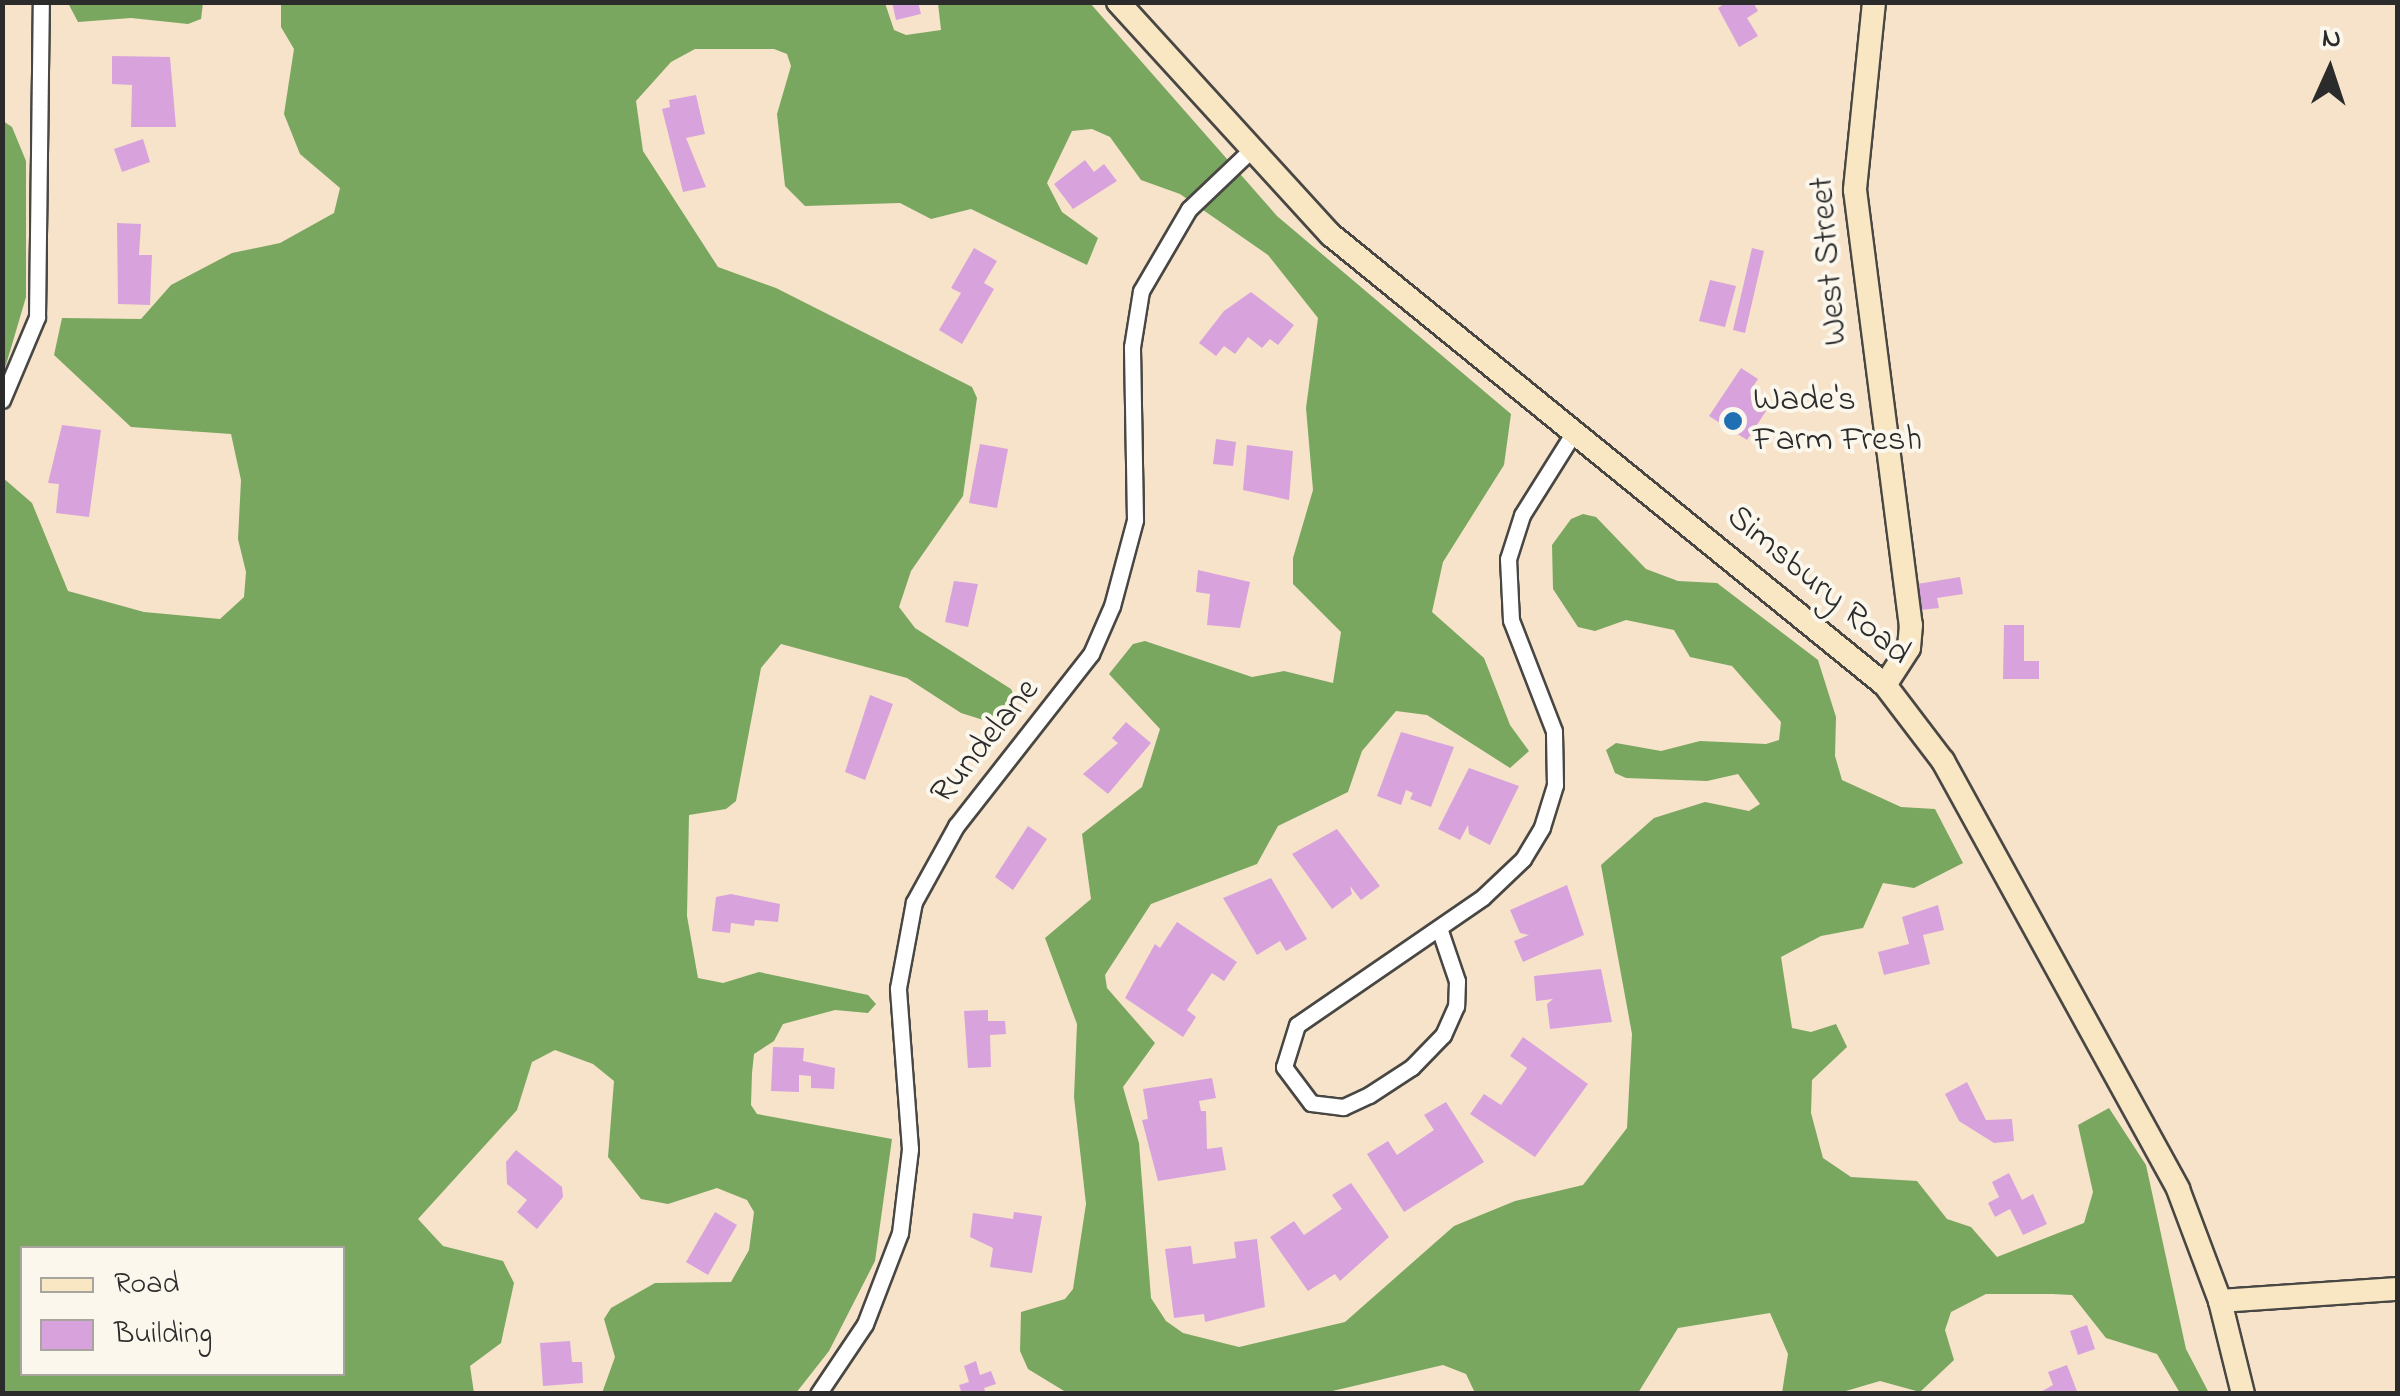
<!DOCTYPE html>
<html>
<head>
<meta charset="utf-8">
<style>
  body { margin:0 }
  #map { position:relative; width:2400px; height:1396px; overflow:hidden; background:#f6e3ca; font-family:"Indie Flower",sans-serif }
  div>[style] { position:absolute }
  .forest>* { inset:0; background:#79a760 }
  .building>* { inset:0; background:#d8a3dd }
  .roads { filter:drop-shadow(2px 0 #494743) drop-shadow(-2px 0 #494743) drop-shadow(0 2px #494743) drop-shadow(0 -2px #494743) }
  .street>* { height:15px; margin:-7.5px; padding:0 7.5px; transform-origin:7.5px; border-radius:7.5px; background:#fff }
  .secondary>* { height:22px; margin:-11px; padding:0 11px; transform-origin:11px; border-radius:11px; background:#f9e7c3 }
  .dots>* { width:28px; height:28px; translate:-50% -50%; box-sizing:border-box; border:5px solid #fbf7ec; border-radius:50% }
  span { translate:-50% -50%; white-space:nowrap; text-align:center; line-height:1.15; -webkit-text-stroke:8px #fbf7ec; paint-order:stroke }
  .street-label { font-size:35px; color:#2b2b2b }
  .poi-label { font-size:35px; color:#2b2b2b }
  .left { translate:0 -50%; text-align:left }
  .frame { position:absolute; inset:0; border:5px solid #2b2b2b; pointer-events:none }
  .legend { position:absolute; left:20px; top:1246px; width:325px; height:130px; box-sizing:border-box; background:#fbf7ec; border:2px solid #a8a59f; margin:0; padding:12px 18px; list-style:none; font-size:30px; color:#2b2b2b }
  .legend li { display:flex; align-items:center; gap:20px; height:50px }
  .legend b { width:50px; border:2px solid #a8a59f }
  .north { position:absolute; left:2280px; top:20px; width:100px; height:100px; -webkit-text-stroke:8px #fbf7ec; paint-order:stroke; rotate:3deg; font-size:28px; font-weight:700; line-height:40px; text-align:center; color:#2b2b2b }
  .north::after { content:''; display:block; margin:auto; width:35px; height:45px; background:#2b2b2b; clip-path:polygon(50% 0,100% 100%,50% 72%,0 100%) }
</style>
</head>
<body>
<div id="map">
  <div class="forest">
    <div style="clip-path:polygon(68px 3px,68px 2px,203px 3px,201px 19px,188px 24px,131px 18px,78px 22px)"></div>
    <div style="clip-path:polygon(evenodd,281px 3px,885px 3px,894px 30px,906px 35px,941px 30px,938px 3px,1090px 3px,1277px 216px,1511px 414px,1504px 465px,1443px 562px,1432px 612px,1484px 658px,1510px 725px,1529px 751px,1510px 768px,1427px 715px,1396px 711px,1362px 751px,1348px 792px,1278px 826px,1257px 864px,1151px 904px,1105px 975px,1107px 988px,1155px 1043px,1123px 1087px,1139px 1143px,1151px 1298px,1166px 1321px,1183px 1333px,1239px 1347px,1345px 1322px,1454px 1226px,1515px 1201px,1583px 1185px,1627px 1128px,1632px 1034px,1601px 865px,1654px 818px,1705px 802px,1749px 811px,1760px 804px,1738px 774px,1707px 781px,1626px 778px,1615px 773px,1606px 750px,1616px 743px,1661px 751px,1700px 741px,1766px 744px,1779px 740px,1781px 722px,1732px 666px,1690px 657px,1674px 630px,1626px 620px,1595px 631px,1578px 627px,1553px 589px,1552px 545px,1571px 519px,1583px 514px,1596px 517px,1646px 569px,1678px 581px,1717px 583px,1818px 660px,1836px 717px,1835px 756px,1842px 780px,1901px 807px,1935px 809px,1963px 863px,1914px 888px,1883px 883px,1863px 928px,1821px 936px,1781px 957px,1792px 1028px,1811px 1032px,1836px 1024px,1847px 1047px,1812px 1080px,1811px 1113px,1823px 1158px,1851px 1177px,1917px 1181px,1947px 1219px,1971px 1227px,1997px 1257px,2084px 1223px,2093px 1192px,2078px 1125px,2109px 1108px,2146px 1165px,2186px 1349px,2209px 1393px,2180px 1393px,2157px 1354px,2106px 1338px,2072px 1295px,2052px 1294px,1986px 1294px,1951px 1312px,1945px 1330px,1954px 1360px,1920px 1392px,1880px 1381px,1839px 1393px,1782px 1393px,1788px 1354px,1770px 1313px,1678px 1328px,1638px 1393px,1475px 1393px,1466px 1374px,1443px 1365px,1324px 1393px,1069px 1394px,1028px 1369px,1020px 1351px,1021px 1312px,1065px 1299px,1073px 1289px,1086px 1204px,1074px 1097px,1077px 1024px,1045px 938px,1091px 899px,1082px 834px,1142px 787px,1160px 729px,1109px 674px,1133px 644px,1145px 641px,1252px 677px,1284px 671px,1333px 683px,1341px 632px,1293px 584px,1293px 558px,1313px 490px,1306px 408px,1318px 318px,1268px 255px,1180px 194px,1141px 180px,1110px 137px,1092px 129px,1072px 131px,1047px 183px,1062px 212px,1098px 238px,1087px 265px,971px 209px,931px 219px,900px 203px,805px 206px,785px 186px,777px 114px,791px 66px,787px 54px,774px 49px,695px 49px,671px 62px,636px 101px,643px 151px,718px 267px,776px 288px,972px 387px,977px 398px,963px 496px,911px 571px,899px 607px,915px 628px,1011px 689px,1016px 700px,996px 724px,961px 713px,907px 678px,781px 644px,761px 668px,736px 801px,726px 809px,689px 815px,687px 916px,698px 978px,723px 983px,759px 972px,868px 995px,876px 1004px,868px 1013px,835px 1010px,783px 1024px,774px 1041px,754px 1054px,752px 1073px,751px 1105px,757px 1114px,892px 1139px,875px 1261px,829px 1351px,796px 1393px,602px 1393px,615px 1357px,604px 1319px,611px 1308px,655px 1283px,731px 1282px,749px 1250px,754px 1212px,747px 1200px,717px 1188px,668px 1204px,641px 1199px,608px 1157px,614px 1081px,593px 1064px,555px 1050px,532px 1062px,517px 1110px,418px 1219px,443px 1246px,503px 1261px,514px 1283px,501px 1343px,470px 1366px,474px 1393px,3px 1393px,2px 477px,32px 503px,68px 591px,144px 612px,220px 619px,244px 597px,246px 572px,238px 539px,241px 480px,231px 434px,131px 427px,54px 355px,62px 318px,141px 319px,171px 285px,232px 253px,280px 243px,334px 213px,340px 188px,300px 154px,284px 114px,294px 49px,281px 27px,281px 3px,22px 1248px,342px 1248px,342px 1374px,22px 1374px,22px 1248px)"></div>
    <div style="clip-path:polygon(3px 121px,12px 127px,26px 161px,26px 297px,3px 375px)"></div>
  </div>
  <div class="building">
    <div style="clip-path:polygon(892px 2px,918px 2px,921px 14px,896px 20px)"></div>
    <div style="clip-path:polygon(1727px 2px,1753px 2px,1758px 11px,1747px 18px,1758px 36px,1739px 47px,1718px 8px)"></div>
    <div style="clip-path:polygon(112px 56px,170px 57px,176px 127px,131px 127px,132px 85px,112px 84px)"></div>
    <div style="clip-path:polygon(696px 95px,705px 134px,686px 138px,706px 187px,683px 192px,662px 109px,670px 107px,669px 100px)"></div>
    <div style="clip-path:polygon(143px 139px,150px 162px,122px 172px,114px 149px)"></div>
    <div style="clip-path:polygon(1085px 160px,1094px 172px,1104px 164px,1117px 181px,1073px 209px,1054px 184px)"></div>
    <div style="clip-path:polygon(117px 223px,141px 224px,139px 255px,152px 255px,150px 305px,118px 304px)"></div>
    <div style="clip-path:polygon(974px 248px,997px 261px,984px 283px,994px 289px,962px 344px,939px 330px,961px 293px,951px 288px)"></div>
    <div style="clip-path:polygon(1752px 248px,1764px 251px,1745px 333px,1733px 330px)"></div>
    <div style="clip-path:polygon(1710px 280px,1736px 286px,1725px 327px,1699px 321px)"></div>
    <div style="clip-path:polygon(1251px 292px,1294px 325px,1278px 345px,1270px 339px,1262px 348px,1248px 337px,1235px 354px,1224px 346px,1216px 356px,1199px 343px,1224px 311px)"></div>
    <div style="clip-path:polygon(1741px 368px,1758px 379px,1750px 391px,1770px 405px,1747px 440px,1709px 416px)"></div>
    <div style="clip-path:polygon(62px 425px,101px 430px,89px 517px,56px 513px,59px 484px,48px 483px)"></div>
    <div style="clip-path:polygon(1216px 439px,1236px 442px,1233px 466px,1213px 464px)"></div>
    <div style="clip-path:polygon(980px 444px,1008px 449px,997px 508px,969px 503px)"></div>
    <div style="clip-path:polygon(1247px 445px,1293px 451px,1289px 500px,1243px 490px)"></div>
    <div style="clip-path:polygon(1198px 570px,1250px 582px,1240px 628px,1207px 625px,1210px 594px,1196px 592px)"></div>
    <div style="clip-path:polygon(1960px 577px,1963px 594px,1937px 598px,1939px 608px,1921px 610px,1917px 584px)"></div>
    <div style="clip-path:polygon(954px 581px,978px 584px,968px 627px,945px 622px)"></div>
    <div style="clip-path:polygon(2004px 625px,2024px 625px,2024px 661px,2039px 661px,2039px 679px,2003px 679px)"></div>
    <div style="clip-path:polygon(870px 695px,893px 704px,865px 780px,845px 772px)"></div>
    <div style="clip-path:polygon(1126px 722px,1151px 743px,1108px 794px,1083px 774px,1118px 743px,1112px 738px)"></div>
    <div style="clip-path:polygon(1401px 732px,1454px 747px,1431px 807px,1410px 799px,1413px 793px,1406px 790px,1401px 805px,1377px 796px)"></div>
    <div style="clip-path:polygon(1469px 768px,1519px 786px,1490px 845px,1469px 834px,1468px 825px,1460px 840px,1438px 829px)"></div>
    <div style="clip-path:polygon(1028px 826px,1047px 839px,1013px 890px,995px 877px)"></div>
    <div style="clip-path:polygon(1337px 829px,1380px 886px,1361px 900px,1350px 886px,1352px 894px,1332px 909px,1292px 854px)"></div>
    <div style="clip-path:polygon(1271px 878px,1307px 939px,1286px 951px,1280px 941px,1257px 955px,1223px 898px)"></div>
    <div style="clip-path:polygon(1567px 885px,1584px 935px,1523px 962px,1514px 941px,1529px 935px,1520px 933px,1510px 910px)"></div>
    <div style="clip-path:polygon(731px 894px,780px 904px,778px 922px,755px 920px,754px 926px,731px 923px,730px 933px,712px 931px,716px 897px)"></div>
    <div style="clip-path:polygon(1938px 905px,1944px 930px,1923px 935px,1930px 964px,1884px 975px,1878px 952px,1909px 944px,1902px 917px)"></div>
    <div style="clip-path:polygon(1177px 922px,1237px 962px,1224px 981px,1212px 973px,1187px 1010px,1196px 1017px,1183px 1037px,1125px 998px,1155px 944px,1160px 948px)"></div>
    <div style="clip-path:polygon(1601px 969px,1612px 1022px,1550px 1029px,1547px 1004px,1553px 999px,1536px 1001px,1534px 976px)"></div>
    <div style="clip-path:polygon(988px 1010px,988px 1021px,1005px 1021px,1006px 1034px,990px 1035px,991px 1067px,968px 1068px,964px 1011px)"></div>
    <div style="clip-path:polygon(1523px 1037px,1588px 1084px,1535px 1157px,1470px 1114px,1484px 1094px,1501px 1105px,1523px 1074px,1527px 1068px,1510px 1056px)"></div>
    <div style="clip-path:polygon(773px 1047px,804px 1048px,803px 1061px,835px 1068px,834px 1089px,811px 1088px,811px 1076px,799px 1075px,799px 1092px,771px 1091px)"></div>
    <div style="clip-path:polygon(1212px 1078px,1216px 1098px,1199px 1101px,1201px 1111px,1206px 1111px,1207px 1149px,1222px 1147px,1226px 1170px,1158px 1181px,1142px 1120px,1148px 1119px,1143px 1089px)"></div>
    <div style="clip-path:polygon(1967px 1082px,1986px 1120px,2012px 1119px,2014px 1141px,1994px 1143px,1959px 1121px,1945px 1094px)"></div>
    <div style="clip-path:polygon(1446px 1102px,1484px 1162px,1404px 1212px,1367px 1154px,1388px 1141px,1397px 1155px,1403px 1151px,1434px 1130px,1424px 1115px)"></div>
    <div style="clip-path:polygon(516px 1150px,562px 1187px,563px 1197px,537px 1229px,517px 1212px,527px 1200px,507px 1184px,506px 1162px)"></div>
    <div style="clip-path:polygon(2009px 1173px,2022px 1200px,2033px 1194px,2047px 1224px,2023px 1235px,2010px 1209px,1995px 1217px,1988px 1203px,1999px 1197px,1992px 1182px)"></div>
    <div style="clip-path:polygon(1351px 1183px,1389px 1237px,1340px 1281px,1335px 1274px,1308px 1291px,1270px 1237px,1294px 1221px,1304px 1235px,1342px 1209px,1332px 1195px)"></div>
    <div style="clip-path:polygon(715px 1212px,737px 1225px,708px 1275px,686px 1262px)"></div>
    <div style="clip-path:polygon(1014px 1212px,1042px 1216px,1032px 1273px,990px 1267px,993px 1248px,970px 1237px,973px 1213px,1013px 1219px)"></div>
    <div style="clip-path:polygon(1257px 1239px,1265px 1307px,1205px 1322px,1204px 1314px,1174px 1318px,1165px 1249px,1191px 1246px,1193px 1264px,1236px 1258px,1234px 1242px)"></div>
    <div style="clip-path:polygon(2087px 1325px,2095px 1349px,2078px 1355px,2070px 1331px)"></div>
    <div style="clip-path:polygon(570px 1341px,572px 1362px,582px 1362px,583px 1383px,543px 1386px,540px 1343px)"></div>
    <div style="clip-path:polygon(976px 1361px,980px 1375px,991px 1371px,996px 1384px,984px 1388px,986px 1394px,962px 1394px,959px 1385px,969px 1382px,964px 1366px)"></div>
    <div style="clip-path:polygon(2067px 1365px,2078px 1394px,2037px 1394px,2053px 1385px,2048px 1372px)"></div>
  </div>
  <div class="roads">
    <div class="street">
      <div style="left:2px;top:400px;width:90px;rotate:-67.1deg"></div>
      <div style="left:37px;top:317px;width:315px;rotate:-89.3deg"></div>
      <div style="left:1439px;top:928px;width:56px;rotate:71.2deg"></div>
      <div style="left:1457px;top:981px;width:25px;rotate:92deg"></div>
      <div style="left:1456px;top:1006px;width:32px;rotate:114deg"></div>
      <div style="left:1443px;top:1035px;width:45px;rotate:134.1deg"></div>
      <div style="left:1412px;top:1067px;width:51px;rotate:146.9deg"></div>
      <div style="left:1369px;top:1095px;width:29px;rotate:155deg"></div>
      <div style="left:1343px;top:1107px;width:32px;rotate:-173deg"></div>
      <div style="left:1311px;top:1103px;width:45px;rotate:-126.9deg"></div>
      <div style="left:1284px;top:1067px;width:44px;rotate:-72.8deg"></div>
      <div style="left:1297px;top:1025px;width:226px;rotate:-34.5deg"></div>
      <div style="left:1483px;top:897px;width:55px;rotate:-43.5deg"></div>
      <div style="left:1523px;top:859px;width:37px;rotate:-59deg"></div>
      <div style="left:1542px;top:827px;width:44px;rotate:-72.8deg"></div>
      <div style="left:1555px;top:785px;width:54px;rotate:-91.1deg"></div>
      <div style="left:1554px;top:731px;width:119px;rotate:-111.2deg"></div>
      <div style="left:1511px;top:620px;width:61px;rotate:-92.8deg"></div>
      <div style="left:1508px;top:559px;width:46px;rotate:-72.3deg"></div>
      <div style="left:1522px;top:515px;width:98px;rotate:-57.9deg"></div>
      <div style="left:818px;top:1394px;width:84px;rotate:-56.1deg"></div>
      <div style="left:865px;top:1324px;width:97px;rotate:-69deg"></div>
      <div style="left:900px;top:1233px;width:85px;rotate:-83.2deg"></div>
      <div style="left:910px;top:1149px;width:161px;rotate:-94.3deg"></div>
      <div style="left:898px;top:988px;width:87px;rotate:-79.5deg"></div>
      <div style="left:914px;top:902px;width:87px;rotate:-61.1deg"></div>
      <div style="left:956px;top:826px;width:219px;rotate:-51.9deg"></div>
      <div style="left:1091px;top:654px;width:52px;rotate:-66.4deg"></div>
      <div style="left:1112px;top:606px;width:89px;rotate:-75deg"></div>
      <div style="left:1135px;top:520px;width:173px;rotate:-91deg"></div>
      <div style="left:1132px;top:347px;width:57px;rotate:-80.9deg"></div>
      <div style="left:1141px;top:291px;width:95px;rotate:-59.7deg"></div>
      <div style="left:1189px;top:209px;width:86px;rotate:-43.6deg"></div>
    </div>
    <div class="secondary">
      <div style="left:1118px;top:2px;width:316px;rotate:47.6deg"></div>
      <div style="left:1331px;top:235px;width:714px;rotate:39.09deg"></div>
      <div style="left:1885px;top:685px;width:96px;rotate:52.7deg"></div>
      <div style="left:1943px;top:761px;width:488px;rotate:61.2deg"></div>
      <div style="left:2178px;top:1189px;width:120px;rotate:69.4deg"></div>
      <div style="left:2220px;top:1301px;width:96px;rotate:76.1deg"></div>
      <div style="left:1874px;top:2px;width:189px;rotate:95.8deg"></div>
      <div style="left:1855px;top:190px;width:439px;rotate:82.7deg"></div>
      <div style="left:1911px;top:625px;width:23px;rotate:95deg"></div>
      <div style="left:1909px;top:648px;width:44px;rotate:123deg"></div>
      <div style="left:2220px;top:1301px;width:178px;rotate:-3.9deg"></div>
    </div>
  </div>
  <div class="dots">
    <div style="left:1733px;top:421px;background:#1f6fb2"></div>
  </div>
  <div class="street-label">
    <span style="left:1830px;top:261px;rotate:-95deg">West Street</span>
    <span style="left:1818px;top:586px;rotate:40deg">Simsbury Road</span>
    <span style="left:986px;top:742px;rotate:-51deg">Rundelane</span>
  </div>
  <div class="poi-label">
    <span class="left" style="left:1753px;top:421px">Wade's<br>Farm Fresh</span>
  </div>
  <div class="frame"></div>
  <ul class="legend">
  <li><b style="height:12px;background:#f9e7c3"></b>Road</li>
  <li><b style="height:28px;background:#d8a3dd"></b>Building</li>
  </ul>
  <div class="north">N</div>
</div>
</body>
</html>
